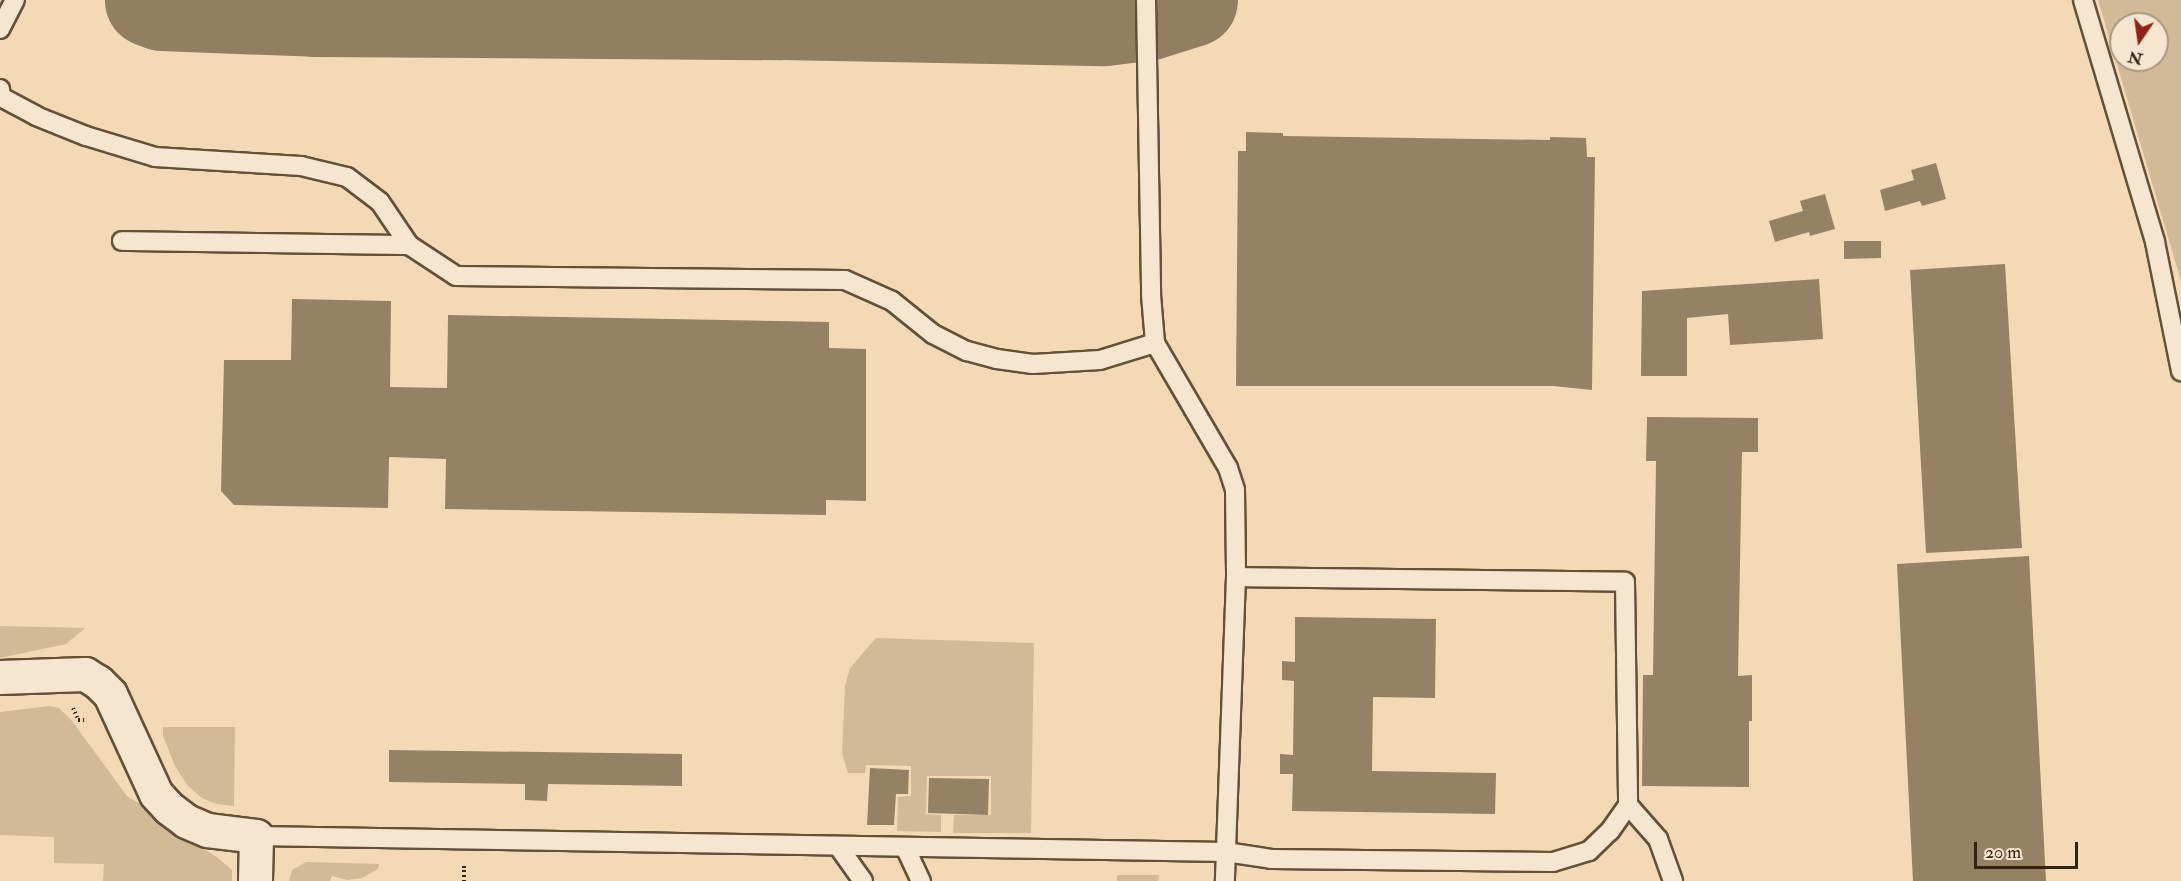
<!DOCTYPE html>
<html>
<head>
<meta charset="utf-8">
<style>
  body { margin:0 }
  #map { position:relative; width:2181px; height:881px; overflow:hidden; background:#f3d9b5; font-family:"IM FELL Double Pica",serif }
  div>[style] { position:absolute }
  .green>* { inset:0; background:#d2ba98 }
  .taxiway>* { height:93px; margin:-46.5px; padding:0 46.5px; transform-origin:46.5px; border-radius:46.5px; background:#937e61 }
  .building>* { inset:0; background:#978164 }
  .path>* { height:4px; margin-top:-2px; transform-origin:0; background:repeating-linear-gradient(90deg,#33220d 0 1.5px,transparent 0 4.5px) }
  .roads { filter:drop-shadow(2px 0 #635037) drop-shadow(-2px 0 #635037) drop-shadow(0 2px #635037) drop-shadow(0 -2px #635037) }
  .service>* { height:18px; margin:-9px; padding:0 9px; transform-origin:9px; border-radius:9px; background:#f7e6cf }
  .minor>* { height:33px; margin:-16.5px; padding:0 16.5px; transform-origin:16.5px; border-radius:16.5px; background:#f7e6cf }
  span { translate:-50% -50%; white-space:nowrap; text-align:center; line-height:1.15; -webkit-text-stroke:4.5px #f7e6cf; paint-order:stroke }
  .north { position:absolute; left:2109px; top:12px; width:60px; height:60px; box-sizing:border-box; background:#f7e6cf; border:2px solid #a99881; border-radius:50%; rotate:193deg; font-size:16px; font-weight:700; line-height:24px; text-align:center; color:#33220d }
  .north::after { content:''; display:block; margin:auto; width:21px; height:27px; background:#8f2418; clip-path:polygon(50% 0,100% 100%,50% 72%,0 100%) }
  .scale { position:absolute; left:1974px; top:842px; width:104px; height:27px; box-sizing:border-box; border:3px solid #33220d; border-top:0; padding-left:8px; font-size:18px; line-height:21px; white-space:nowrap; color:#33220d; -webkit-text-stroke:4px #f7e6cf; paint-order:stroke }
</style>
</head>
<body>
<div id="map">
  <div class="green">
    <div style="clip-path:polygon(evenodd,2098px 0,2181px 0,2181px 281px,2098px 0,2121px 24px,2157px 24px,2157px 60px,2121px 60px,2121px 24px)"></div>
    <div style="clip-path:polygon(0 626px,85px 628px,66px 644px,0 658px)"></div>
    <div style="clip-path:polygon(876px 638px,1034px 643px,1031px 833px,953px 833px,954px 815px,991px 815px,991px 776px,927px 776px,926px 814px,941px 815px,941px 832px,897px 831px,898px 797px,911px 796px,911px 766px,866px 765px,865px 773px,848px 773px,842px 753px,845px 686px,850px 668px)"></div>
    <div style="clip-path:polygon(49px 706px,59px 708px,72px 721px,127px 796px,145px 807px,172px 830px,217px 857px,232px 870px,232px 881px,103px 881px,104px 864px,54px 863px,54px 837px,0 835px,0 712px)"></div>
    <div style="clip-path:polygon(163px 727px,235px 727px,234px 806px,216px 804px,202px 798px,188px 786px,175px 766px,163px 736px)"></div>
    <div style="clip-path:polygon(306px 862px,379px 864px,378px 869px,362px 878px,347px 880px,332px 876px,330px 881px,289px 881px,292px 870px)"></div>
    <div style="clip-path:polygon(1117px 875px,1159px 875px,1158px 881px,1117px 881px)"></div>
  </div>
  <div class="taxiway">
    <div style="left:151px;top:0;width:12px;rotate:20deg"></div>
    <div style="left:162px;top:4px;width:153px;rotate:2.2deg"></div>
    <div style="left:315px;top:10px;width:466px;rotate:0.4deg"></div>
    <div style="left:781px;top:13px;width:323px;rotate:1.1deg"></div>
    <div style="left:1104px;top:19px;width:42px;rotate:-6.8deg"></div>
    <div style="left:1146px;top:14px;width:47px;rotate:-17.3deg"></div>
  </div>
  <div class="building">
    <div style="clip-path:polygon(1246px 132px,1283px 133px,1283px 136px,1550px 140px,1550px 137px,1586px 138px,1587px 157px,1595px 157px,1592px 390px,1553px 386px,1236px 386px,1238px 151px,1246px 151px)"></div>
    <div style="clip-path:polygon(1936px 163px,1946px 199px,1922px 206px,1920px 201px,1885px 211px,1880px 190px,1914px 180px,1911px 170px)"></div>
    <div style="clip-path:polygon(1825px 194px,1835px 229px,1810px 236px,1809px 232px,1775px 242px,1769px 221px,1803px 211px,1800px 201px)"></div>
    <div style="clip-path:polygon(1844px 241px,1881px 241px,1881px 258px,1844px 259px)"></div>
    <div style="clip-path:polygon(2005px 264px,2022px 548px,1926px 553px,1910px 270px)"></div>
    <div style="clip-path:polygon(1819px 279px,1823px 339px,1730px 345px,1728px 314px,1687px 318px,1687px 376px,1641px 376px,1642px 291px)"></div>
    <div style="clip-path:polygon(292px 299px,391px 301px,390px 387px,447px 388px,448px 315px,829px 322px,829px 348px,866px 349px,866px 501px,826px 500px,826px 515px,445px 509px,446px 459px,389px 457px,388px 508px,234px 505px,221px 491px,224px 360px,291px 360px)"></div>
    <div style="clip-path:polygon(1647px 417px,1758px 418px,1758px 452px,1742px 452px,1738px 676px,1752px 675px,1752px 721px,1749px 721px,1749px 787px,1642px 786px,1643px 675px,1653px 675px,1656px 461px,1646px 461px)"></div>
    <div style="clip-path:polygon(2029px 556px,2046px 881px,1913px 881px,1897px 564px)"></div>
    <div style="clip-path:polygon(1295px 617px,1436px 619px,1435px 698px,1373px 697px,1372px 771px,1496px 773px,1495px 814px,1292px 811px,1293px 774px,1280px 774px,1280px 754px,1293px 755px,1294px 681px,1282px 680px,1282px 661px,1295px 662px)"></div>
    <div style="clip-path:polygon(389px 750px,682px 754px,682px 786px,548px 784px,547px 801px,525px 800px,525px 784px,389px 782px)"></div>
    <div style="clip-path:polygon(870px 768px,909px 770px,908px 794px,896px 794px,894px 825px,867px 825px)"></div>
    <div style="clip-path:polygon(929px 778px,989px 779px,988px 815px,928px 813px)"></div>
  </div>
  <div class="path">
    <div style="left:73px;top:708px;width:13px;rotate:67deg"></div>
    <div style="left:78px;top:720px;width:7px"></div>
    <div style="left:464px;top:881px;width:17px;rotate:-90deg"></div>
  </div>
  <div class="roads">
    <div class="service">
      <div style="left:1146px;top:0;width:295px;rotate:89deg"></div>
      <div style="left:1151px;top:295px;width:48px;rotate:85.2deg"></div>
      <div style="left:1155px;top:343px;width:145px;rotate:59.7deg"></div>
      <div style="left:1228px;top:468px;width:23px;rotate:72deg"></div>
      <div style="left:1235px;top:490px;width:87px;rotate:89.3deg"></div>
      <div style="left:1236px;top:577px;width:304px;rotate:92.1deg"></div>
      <div style="left:2083px;top:0;width:252px;rotate:73.4deg"></div>
      <div style="left:2155px;top:242px;width:132px;rotate:78.6deg"></div>
      <div style="left:0;top:29px;width:33px;rotate:-63deg"></div>
      <div style="left:0;top:89px;width:8px;rotate:83deg"></div>
      <div style="left:1px;top:97px;width:40px;rotate:28deg"></div>
      <div style="left:36px;top:116px;width:54px;rotate:21.8deg"></div>
      <div style="left:86px;top:136px;width:72px;rotate:16.9deg"></div>
      <div style="left:155px;top:157px;width:146px;rotate:3.5deg"></div>
      <div style="left:301px;top:166px;width:47px;rotate:13.4deg"></div>
      <div style="left:347px;top:177px;width:41px;rotate:37.1deg"></div>
      <div style="left:380px;top:202px;width:52px;rotate:56deg"></div>
      <div style="left:409px;top:245px;width:56px;rotate:33.4deg"></div>
      <div style="left:456px;top:276px;width:389px;rotate:0.6deg"></div>
      <div style="left:845px;top:280px;width:51px;rotate:24.1deg"></div>
      <div style="left:892px;top:301px;width:53px;rotate:38.8deg"></div>
      <div style="left:933px;top:334px;width:38px;rotate:27deg"></div>
      <div style="left:967px;top:351px;width:31px;rotate:15deg"></div>
      <div style="left:997px;top:359px;width:36px;rotate:8deg"></div>
      <div style="left:1033px;top:364px;width:67px;rotate:-3.4deg"></div>
      <div style="left:1100px;top:360px;width:58px;rotate:-17.2deg"></div>
      <div style="left:122px;top:241px;width:287px;rotate:0.8deg"></div>
      <div style="left:1236px;top:577px;width:389px;rotate:0.7deg"></div>
      <div style="left:1625px;top:582px;width:223px;rotate:89.2deg"></div>
      <div style="left:1628px;top:805px;width:45px;rotate:48.6deg"></div>
      <div style="left:1658px;top:839px;width:45px;rotate:70.3deg"></div>
      <div style="left:256px;top:836px;width:970px;rotate:0.94deg"></div>
      <div style="left:1226px;top:852px;width:47px;rotate:8.7deg"></div>
      <div style="left:1272px;top:859px;width:281px;rotate:0.6deg"></div>
      <div style="left:1553px;top:862px;width:38px;rotate:-17deg"></div>
      <div style="left:1589px;top:851px;width:29px;rotate:-44deg"></div>
      <div style="left:1610px;top:831px;width:32px;rotate:-55deg"></div>
      <div style="left:838px;top:846px;width:43px;rotate:54.5deg"></div>
      <div style="left:905px;top:847px;width:38px;rotate:65deg"></div>
    </div>
    <div class="minor">
      <div style="left:0;top:677px;width:85px;rotate:-2deg"></div>
      <div style="left:85px;top:674px;width:15px;rotate:32deg"></div>
      <div style="left:98px;top:682px;width:17px;rotate:45deg"></div>
      <div style="left:110px;top:694px;width:110px;rotate:65.3deg"></div>
      <div style="left:156px;top:794px;width:19px;rotate:47deg"></div>
      <div style="left:169px;top:808px;width:21px;rotate:37deg"></div>
      <div style="left:186px;top:821px;width:23px;rotate:23deg"></div>
      <div style="left:207px;top:830px;width:49px;rotate:7deg"></div>
      <div style="left:256px;top:836px;width:45px;rotate:91.3deg"></div>
    </div>
  </div>
  <div class="north">N</div>
  <div class="scale">20 m</div>
</div>
</body>
</html>
